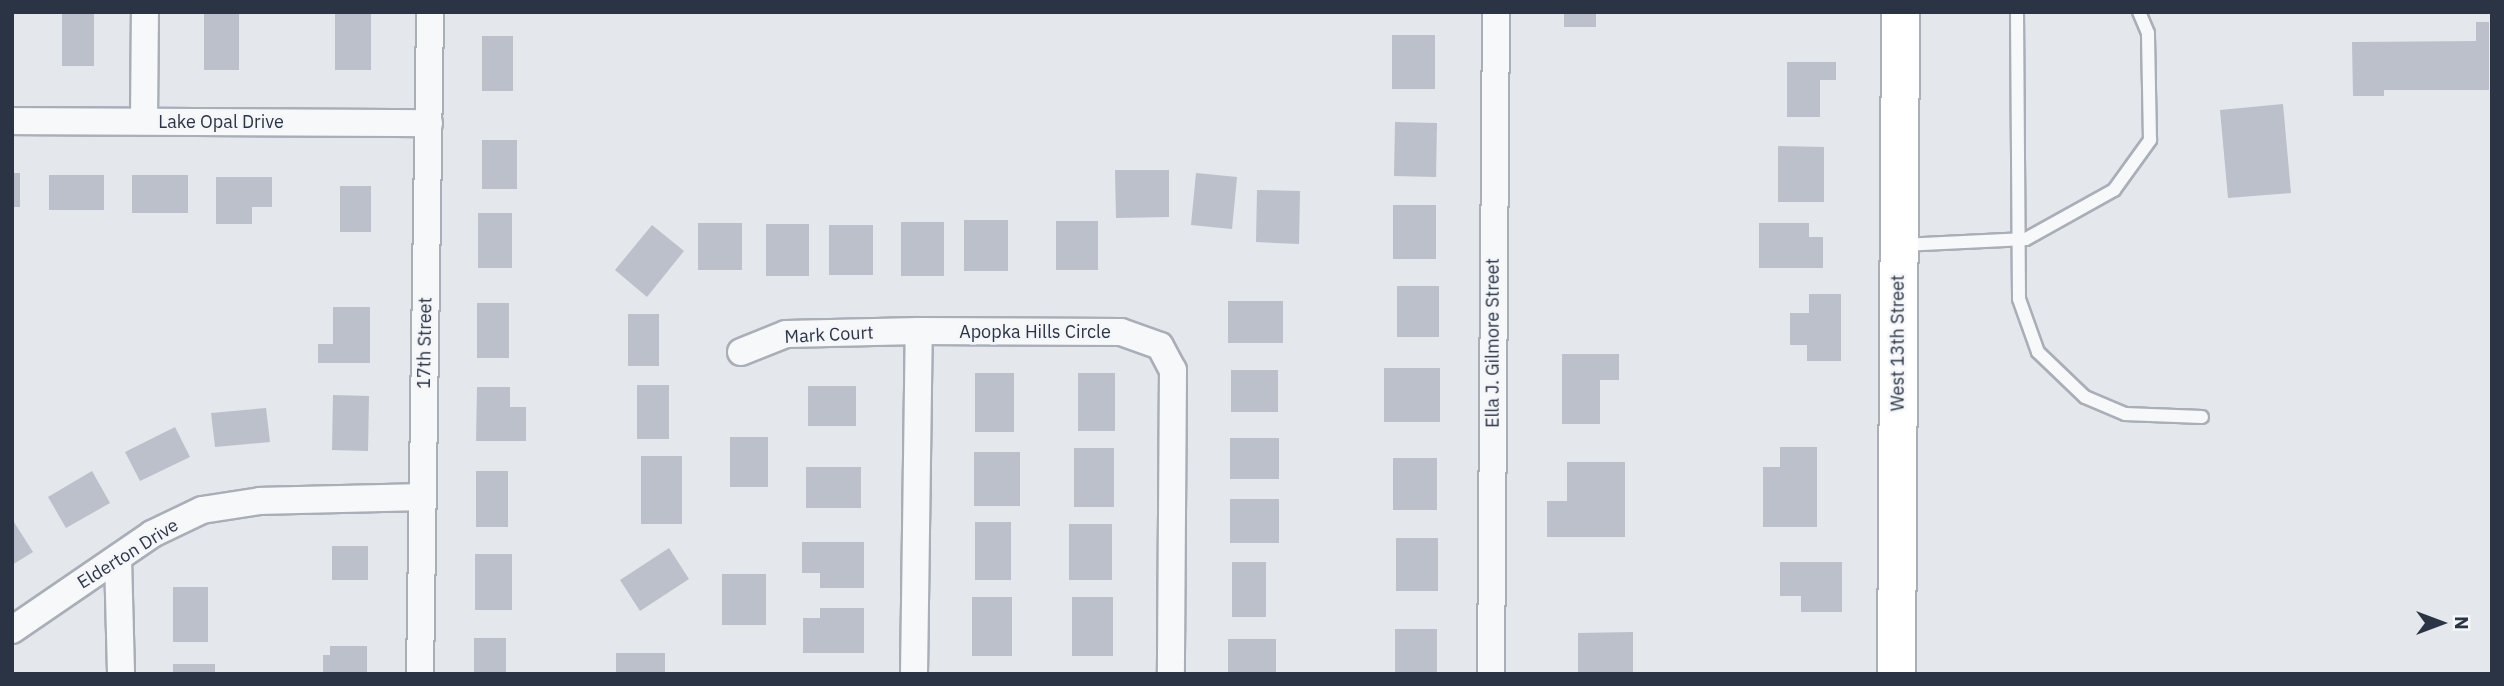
<!DOCTYPE html>
<html>
<head>
<meta charset="utf-8">
<style>
  body { margin:0 }
  #map { position:relative; width:2504px; height:686px; overflow:hidden; background:#e4e7ec; font-family:"IBM Plex Sans",sans-serif }
  div>[style] { position:absolute }
  .building>* { inset:0; background:#bbc0ca }
  .roads { filter:drop-shadow(2px 0 #a9aeb7) drop-shadow(-2px 0 #a9aeb7) drop-shadow(0 2px #a9aeb7) drop-shadow(0 -2px #a9aeb7) }
  .lane>* { height:12px; margin:-6px; padding:0 6px; transform-origin:6px; border-radius:6px; background:#f7f8fa }
  .street>* { height:26px; margin:-13px; padding:0 13px; transform-origin:13px; border-radius:13px; background:#f7f8fa }
  .secondary>* { height:37px; margin:-18.5px; padding:0 18.5px; transform-origin:18.5px; border-radius:18.5px; background:#fff }
  span { translate:-50% -50%; white-space:nowrap; text-align:center; line-height:1.15; -webkit-text-stroke:5px #f4f6f9; paint-order:stroke }
  .street-label { font-size:18px; color:#2b3445 }
  .frame { position:absolute; inset:0; border:14px solid #2b3445; pointer-events:none }
  .north { position:absolute; left:2406px; top:588px; width:70px; height:70px; -webkit-text-stroke:5px #f4f6f9; paint-order:stroke; rotate:90deg; font-size:19px; font-weight:700; line-height:28px; text-align:center; color:#2b3445 }
  .north::after { content:''; display:block; margin:auto; width:24px; height:32px; background:#2b3445; clip-path:polygon(50% 0,100% 100%,50% 72%,0 100%) }
</style>
</head>
<body>
<div id="map">
  <div class="building">
    <div style="clip-path:polygon(62px 12px,94px 12px,94px 66px,62px 66px)"></div>
    <div style="clip-path:polygon(335px 12px,371px 12px,371px 70px,335px 70px)"></div>
    <div style="clip-path:polygon(1564px 12px,1596px 12px,1596px 27px,1564px 27px)"></div>
    <div style="clip-path:polygon(204px 14px,239px 14px,239px 70px,204px 70px)"></div>
    <div style="clip-path:polygon(2476px 22px,2489px 22px,2489px 90px,2384px 90px,2384px 96px,2353px 96px,2352px 42px,2476px 41px)"></div>
    <div style="clip-path:polygon(1392px 35px,1435px 35px,1435px 89px,1392px 89px)"></div>
    <div style="clip-path:polygon(482px 36px,513px 36px,513px 91px,482px 91px)"></div>
    <div style="clip-path:polygon(1787px 62px,1836px 62px,1836px 80px,1820px 80px,1820px 117px,1787px 117px)"></div>
    <div style="clip-path:polygon(2283px 104px,2291px 193px,2228px 198px,2220px 110px)"></div>
    <div style="clip-path:polygon(1395px 122px,1437px 123px,1436px 177px,1394px 176px)"></div>
    <div style="clip-path:polygon(482px 140px,517px 140px,517px 189px,482px 189px)"></div>
    <div style="clip-path:polygon(1778px 146px,1824px 147px,1824px 202px,1778px 202px)"></div>
    <div style="clip-path:polygon(1115px 170px,1169px 170px,1169px 217px,1116px 218px)"></div>
    <div style="clip-path:polygon(12px 173px,20px 173px,20px 207px,12px 207px)"></div>
    <div style="clip-path:polygon(1196px 173px,1237px 177px,1232px 229px,1191px 225px)"></div>
    <div style="clip-path:polygon(49px 175px,104px 175px,104px 210px,49px 210px)"></div>
    <div style="clip-path:polygon(132px 175px,188px 175px,188px 213px,132px 213px)"></div>
    <div style="clip-path:polygon(216px 177px,272px 177px,272px 207px,252px 207px,252px 224px,216px 224px)"></div>
    <div style="clip-path:polygon(340px 186px,371px 186px,371px 232px,340px 232px)"></div>
    <div style="clip-path:polygon(1257px 190px,1300px 191px,1299px 244px,1256px 242px)"></div>
    <div style="clip-path:polygon(1393px 205px,1436px 205px,1436px 259px,1393px 259px)"></div>
    <div style="clip-path:polygon(478px 213px,512px 213px,512px 268px,478px 268px)"></div>
    <div style="clip-path:polygon(964px 220px,1008px 220px,1008px 271px,964px 271px)"></div>
    <div style="clip-path:polygon(1056px 221px,1098px 221px,1098px 270px,1056px 270px)"></div>
    <div style="clip-path:polygon(901px 222px,944px 222px,944px 276px,901px 276px)"></div>
    <div style="clip-path:polygon(698px 223px,742px 223px,742px 270px,698px 270px)"></div>
    <div style="clip-path:polygon(1759px 223px,1809px 223px,1809px 237px,1823px 237px,1823px 268px,1759px 268px)"></div>
    <div style="clip-path:polygon(766px 224px,809px 224px,809px 276px,766px 276px)"></div>
    <div style="clip-path:polygon(652px 225px,684px 251px,647px 297px,615px 270px)"></div>
    <div style="clip-path:polygon(829px 225px,873px 225px,873px 275px,829px 275px)"></div>
    <div style="clip-path:polygon(1397px 286px,1439px 286px,1439px 337px,1397px 337px)"></div>
    <div style="clip-path:polygon(1809px 294px,1841px 294px,1841px 361px,1807px 361px,1807px 345px,1790px 345px,1790px 313px,1809px 313px)"></div>
    <div style="clip-path:polygon(1228px 301px,1283px 301px,1283px 343px,1228px 343px)"></div>
    <div style="clip-path:polygon(477px 303px,509px 303px,509px 358px,477px 358px)"></div>
    <div style="clip-path:polygon(333px 307px,370px 307px,370px 363px,318px 363px,318px 344px,333px 344px)"></div>
    <div style="clip-path:polygon(628px 314px,659px 314px,659px 366px,628px 366px)"></div>
    <div style="clip-path:polygon(1562px 354px,1619px 354px,1619px 380px,1600px 380px,1600px 424px,1562px 424px)"></div>
    <div style="clip-path:polygon(1384px 368px,1440px 368px,1440px 422px,1384px 422px)"></div>
    <div style="clip-path:polygon(1231px 370px,1278px 370px,1278px 412px,1231px 412px)"></div>
    <div style="clip-path:polygon(975px 373px,1014px 373px,1014px 432px,975px 432px)"></div>
    <div style="clip-path:polygon(1078px 373px,1115px 373px,1115px 431px,1078px 431px)"></div>
    <div style="clip-path:polygon(637px 385px,669px 385px,669px 439px,637px 439px)"></div>
    <div style="clip-path:polygon(808px 386px,856px 386px,856px 426px,808px 426px)"></div>
    <div style="clip-path:polygon(477px 387px,510px 387px,510px 407px,526px 407px,526px 441px,476px 441px)"></div>
    <div style="clip-path:polygon(333px 395px,369px 396px,368px 451px,332px 450px)"></div>
    <div style="clip-path:polygon(266px 408px,270px 442px,215px 447px,211px 413px)"></div>
    <div style="clip-path:polygon(175px 427px,190px 457px,140px 481px,125px 452px)"></div>
    <div style="clip-path:polygon(730px 437px,768px 437px,768px 487px,730px 487px)"></div>
    <div style="clip-path:polygon(1230px 438px,1279px 438px,1279px 479px,1230px 479px)"></div>
    <div style="clip-path:polygon(1780px 447px,1817px 447px,1817px 527px,1763px 527px,1763px 467px,1780px 467px)"></div>
    <div style="clip-path:polygon(1074px 448px,1114px 448px,1114px 507px,1074px 507px)"></div>
    <div style="clip-path:polygon(974px 452px,1020px 452px,1020px 506px,974px 506px)"></div>
    <div style="clip-path:polygon(641px 456px,682px 456px,682px 524px,641px 524px)"></div>
    <div style="clip-path:polygon(1393px 458px,1437px 458px,1437px 510px,1393px 510px)"></div>
    <div style="clip-path:polygon(1567px 462px,1625px 462px,1625px 537px,1547px 537px,1547px 501px,1567px 501px)"></div>
    <div style="clip-path:polygon(806px 467px,861px 467px,861px 508px,806px 508px)"></div>
    <div style="clip-path:polygon(92px 471px,110px 503px,66px 528px,48px 497px)"></div>
    <div style="clip-path:polygon(476px 471px,508px 471px,508px 527px,476px 527px)"></div>
    <div style="clip-path:polygon(1230px 499px,1279px 499px,1279px 543px,1230px 543px)"></div>
    <div style="clip-path:polygon(12px 519px,33px 552px,12px 565px)"></div>
    <div style="clip-path:polygon(975px 522px,1011px 522px,1011px 580px,975px 580px)"></div>
    <div style="clip-path:polygon(1069px 524px,1112px 524px,1112px 580px,1069px 580px)"></div>
    <div style="clip-path:polygon(1396px 538px,1438px 538px,1438px 591px,1396px 591px)"></div>
    <div style="clip-path:polygon(802px 542px,864px 542px,864px 588px,820px 588px,820px 573px,802px 573px)"></div>
    <div style="clip-path:polygon(332px 546px,368px 546px,368px 580px,332px 580px)"></div>
    <div style="clip-path:polygon(669px 548px,689px 579px,640px 611px,620px 580px)"></div>
    <div style="clip-path:polygon(475px 554px,512px 554px,512px 610px,475px 610px)"></div>
    <div style="clip-path:polygon(1232px 562px,1266px 562px,1266px 617px,1232px 617px)"></div>
    <div style="clip-path:polygon(1780px 562px,1842px 562px,1842px 612px,1801px 612px,1801px 596px,1780px 596px)"></div>
    <div style="clip-path:polygon(722px 574px,766px 574px,766px 625px,722px 625px)"></div>
    <div style="clip-path:polygon(173px 587px,208px 587px,208px 642px,173px 642px)"></div>
    <div style="clip-path:polygon(972px 597px,1012px 597px,1012px 656px,972px 656px)"></div>
    <div style="clip-path:polygon(1072px 597px,1113px 597px,1113px 656px,1072px 656px)"></div>
    <div style="clip-path:polygon(820px 608px,864px 608px,864px 653px,803px 653px,803px 618px,820px 618px)"></div>
    <div style="clip-path:polygon(1395px 629px,1437px 629px,1437px 674px,1395px 674px)"></div>
    <div style="clip-path:polygon(1633px 632px,1633px 674px,1578px 674px,1578px 633px)"></div>
    <div style="clip-path:polygon(474px 638px,506px 638px,506px 674px,474px 674px)"></div>
    <div style="clip-path:polygon(1228px 639px,1276px 639px,1276px 674px,1228px 674px)"></div>
    <div style="clip-path:polygon(330px 646px,367px 646px,367px 674px,323px 674px,323px 655px,330px 655px)"></div>
    <div style="clip-path:polygon(616px 653px,665px 653px,665px 674px,616px 674px)"></div>
    <div style="clip-path:polygon(173px 664px,215px 664px,215px 674px,173px 674px)"></div>
  </div>
  <div class="roads">
    <div class="lane">
      <div style="left:2017px;top:12px;width:287px;rotate:89.6deg"></div>
      <div style="left:2019px;top:299px;width:56px;rotate:70.3deg"></div>
      <div style="left:2038px;top:352px;width:65px;rotate:43.8deg"></div>
      <div style="left:2085px;top:397px;width:43px;rotate:23deg"></div>
      <div style="left:2125px;top:414px;width:77px;rotate:2.2deg"></div>
      <div style="left:1902px;top:245px;width:124px;rotate:-2.8deg"></div>
      <div style="left:2026px;top:239px;width:101px;rotate:-29.1deg"></div>
      <div style="left:2114px;top:190px;width:62px;rotate:-54.2deg"></div>
      <div style="left:2150px;top:140px;width:107px;rotate:-91.1deg"></div>
      <div style="left:2148px;top:33px;width:23px;rotate:-113deg"></div>
    </div>
    <div class="street">
      <div style="left:12px;top:121px;width:417px;rotate:0.3deg"></div>
      <div style="left:144px;top:121px;width:109px;rotate:-89.5deg"></div>
      <div style="left:741px;top:352px;width:48px;rotate:-21.8deg"></div>
      <div style="left:786px;top:334px;width:133px;rotate:-1.3deg"></div>
      <div style="left:118px;top:558px;width:116px;rotate:88.5deg"></div>
      <div style="left:12px;top:630px;width:170px;rotate:-34.4deg"></div>
      <div style="left:152px;top:534px;width:55px;rotate:-25.6deg"></div>
      <div style="left:202px;top:510px;width:59px;rotate:-8.8deg"></div>
      <div style="left:260px;top:501px;width:162px;rotate:-1.4deg"></div>
      <div style="left:420px;top:674px;width:662px;rotate:-89.13deg"></div>
      <div style="left:914px;top:674px;width:343px;rotate:-89.2deg"></div>
      <div style="left:919px;top:331px;width:202px;rotate:0.3deg"></div>
      <div style="left:1121px;top:332px;width:41px;rotate:19.7deg"></div>
      <div style="left:1160px;top:346px;width:27px;rotate:62deg"></div>
      <div style="left:1173px;top:370px;width:304px;rotate:90.4deg"></div>
      <div style="left:1491px;top:674px;width:662px;rotate:-89.57deg"></div>
    </div>
    <div class="secondary">
      <div style="left:1896px;top:674px;width:662px;rotate:-89.65deg"></div>
    </div>
  </div>
  <div class="street-label">
    <span style="left:221px;top:122px">Lake Opal Drive</span>
    <span style="left:1035px;top:332px">Apopka Hills Circle</span>
    <span style="left:829px;top:335px;rotate:-3deg">Mark Court</span>
    <span style="left:425px;top:343px;rotate:-89deg">17th Street</span>
    <span style="left:1493px;top:343px;rotate:-90deg">Ella J. Gilmore Street</span>
    <span style="left:1898px;top:343px;rotate:-90deg">West 13th Street</span>
    <span style="left:128px;top:554px;rotate:-32deg">Elderton Drive</span>
  </div>
  <div class="frame"></div>
  <div class="north">N</div>
</div>
</body>
</html>
